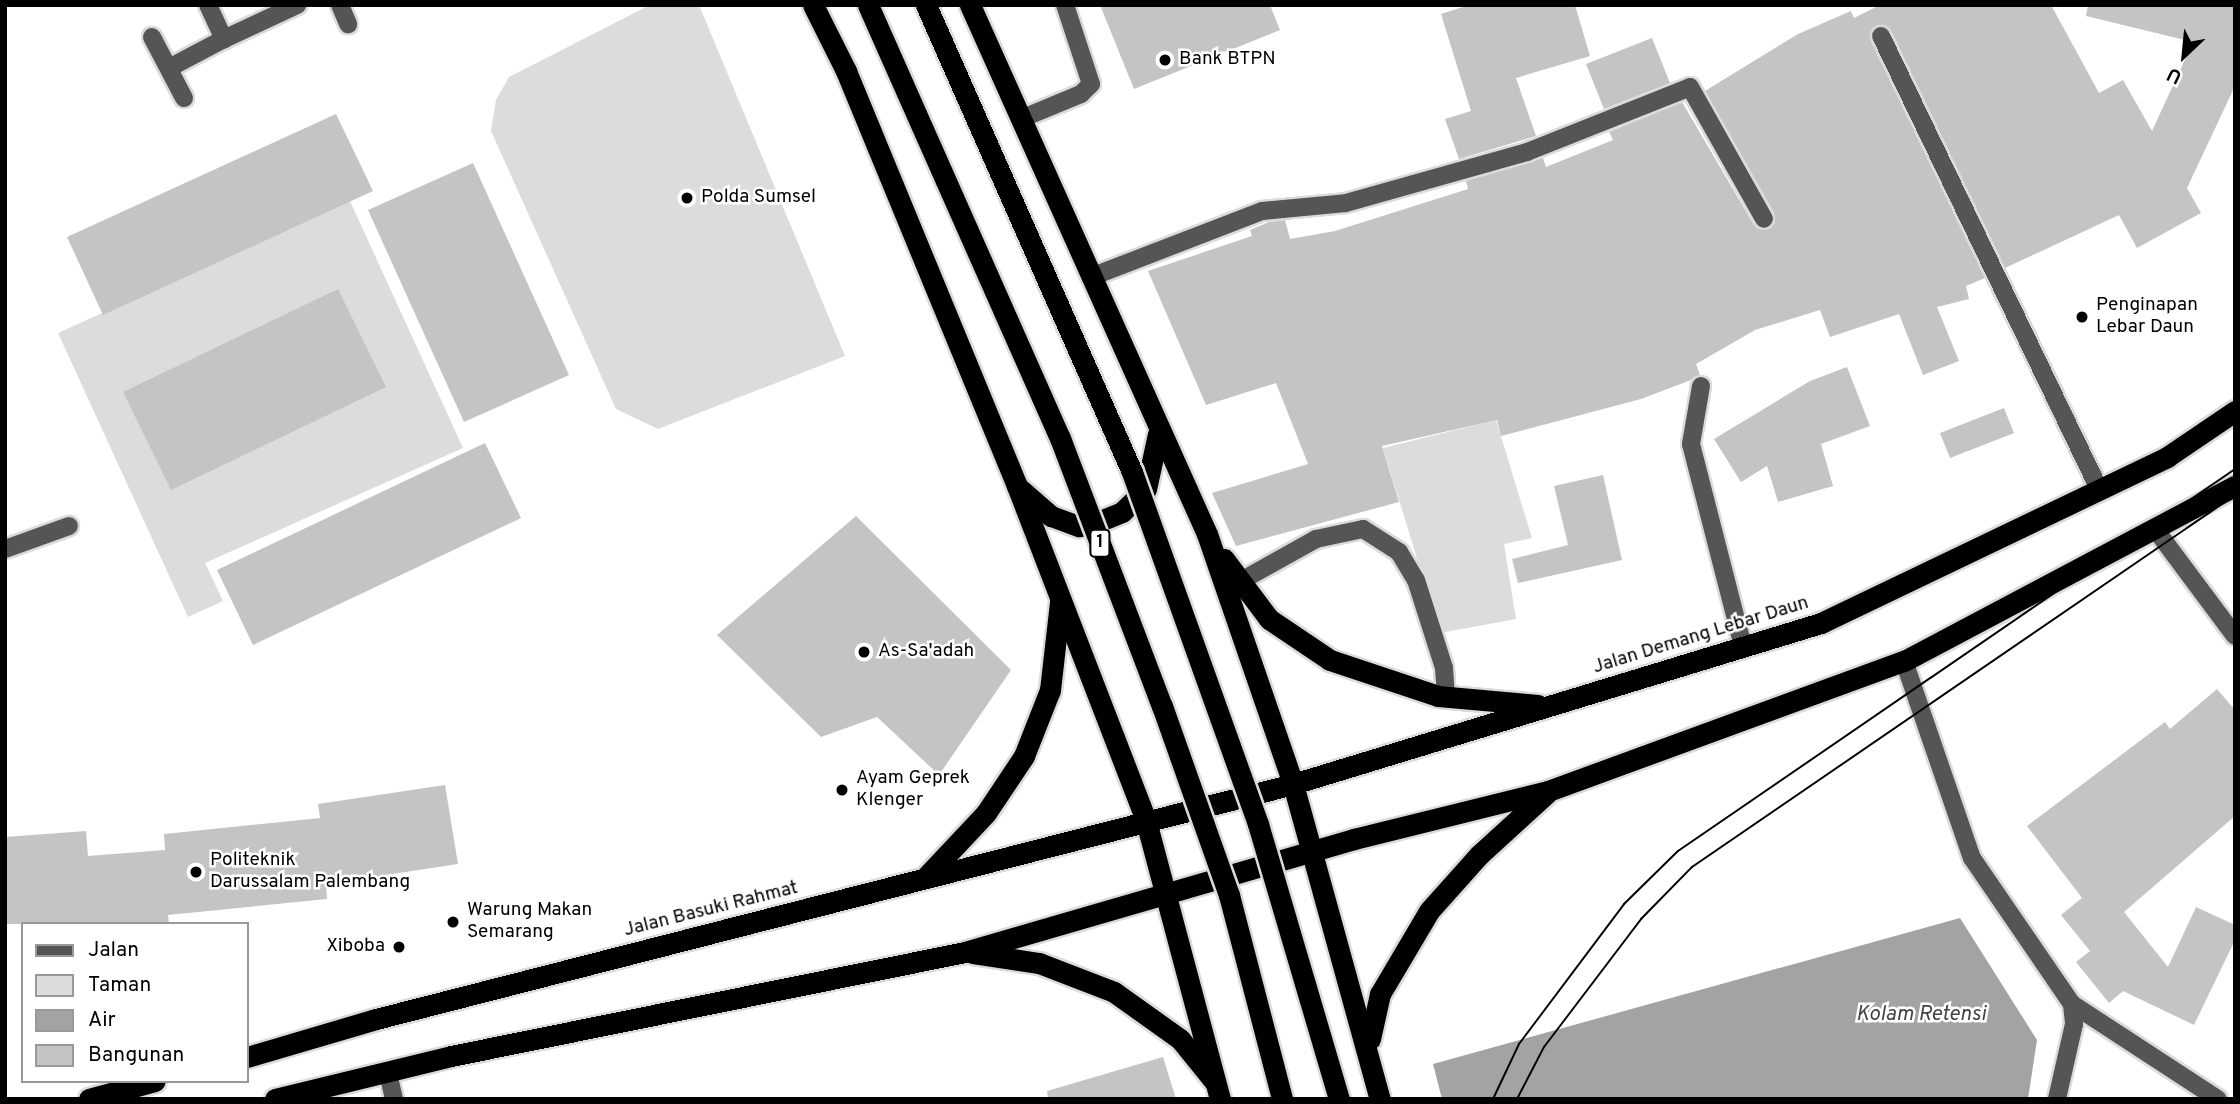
<!DOCTYPE html>
<html>
<head>
<meta charset="utf-8">
<style>
  body { margin:0 }
  #map { position:relative; width:2240px; height:1104px; overflow:hidden; background:#fff; font-family:Overpass,sans-serif }
  div>[style] { position:absolute }
  .green>* { inset:0; background:#dcdcdc }
  .water>* { inset:0; background:#a3a3a3 }
  .building>* { inset:0; background:#c4c4c4 }
  .roads { filter:drop-shadow(2px 0 #dbdbdb) drop-shadow(-2px 0 #dbdbdb) drop-shadow(0 2px #dbdbdb) drop-shadow(0 -2px #dbdbdb) }
  .minor>* { height:18px; margin:-9px; padding:0 9px; transform-origin:9px; border-radius:9px; background:#555 }
  .highway>* { height:21px; margin:-10.5px; padding:0 10.5px; transform-origin:10.5px; border-radius:10.5px; background:#000 }
  .tram>* { height:2px; margin:-1px; padding:0 1px; transform-origin:1px; border-radius:1px; background:#000 }
  .bridges { filter:drop-shadow(2px 0 #dbdbdb) drop-shadow(-2px 0 #dbdbdb) drop-shadow(0 2px #dbdbdb) drop-shadow(0 -2px #dbdbdb) }
  .highway-bridge>* { height:21px; margin:-10.5px; padding:0 10.5px; transform-origin:10.5px; border-radius:10.5px; background:#000 }
  .dots>* { width:19px; height:19px; translate:-50% -50%; box-sizing:border-box; border:4px solid #fff; border-radius:50% }
  span { translate:-50% -50%; white-space:nowrap; text-align:center; line-height:1.15; -webkit-text-stroke:5px #fff; paint-order:stroke }
  .shield-label span { padding:2px 5px; background:#fff; border:2px solid; border-radius:5px; -webkit-text-stroke-width:0 }
  .shield-label { font-size:18px; color:#000; font-weight:700 }
  .poi-label { font-size:19px; color:#000 }
  .left { translate:0 -50%; text-align:left }
  .right { translate:-100% -50%; text-align:right }
  .street-label { font-size:19px; color:#000 }
  .water-label { font-size:21px; color:#444; font-style:italic }
  .frame { position:absolute; inset:0; border:7px solid #000; pointer-events:none }
  .legend { position:absolute; left:21px; top:922px; width:228px; height:161px; box-sizing:border-box; background:#fff; border:2px solid #999; margin:0; padding:9px 12px; list-style:none; font-size:21px; color:#000 }
  .legend li { display:flex; align-items:center; gap:14px; height:35px }
  .legend b { width:35px; border:2px solid #999 }
  .north { position:absolute; left:2149px; top:21px; width:70px; height:70px; -webkit-text-stroke:5px #fff; paint-order:stroke; rotate:206deg; font-size:19px; font-weight:700; line-height:28px; text-align:center; color:#000 }
  .north::after { content:''; display:block; margin:auto; width:24px; height:32px; background:#000; clip-path:polygon(50% 0,100% 100%,50% 72%,0 100%) }
</style>
</head>
<body>
<div id="map">
  <div class="green">
    <div style="clip-path:polygon(650px 5px,699px 5px,845px 356px,658px 429px,616px 409px,491px 131px,496px 100px,509px 77px)"></div>
    <div style="clip-path:polygon(350px 201px,463px 448px,205px 563px,223px 601px,188px 617px,58px 333px)"></div>
    <div style="clip-path:polygon(1496px 420px,1532px 538px,1504px 544px,1516px 619px,1440px 633px,1383px 448px)"></div>
  </div>
  <div class="water">
    <div style="clip-path:polygon(1960px 918px,2037px 1040px,2028px 1099px,1442px 1099px,1433px 1064px)"></div>
  </div>
  <div class="building">
    <div style="clip-path:polygon(1100px 5px,1270px 5px,1280px 30px,1134px 89px)"></div>
    <div style="clip-path:polygon(1469px 5px,1575px 5px,1590px 56px,1516px 78px,1536px 136px,1459px 159px,1445px 119px,1471px 111px,1441px 14px)"></div>
    <div style="clip-path:polygon(1880px 5px,2051px 5px,2099px 93px,2123px 80px,2152px 131px,2193px 42px,2086px 16px,2088px 5px,2235px 5px,2235px 86px,2187px 188px,2201px 213px,2137px 248px,2119px 215px,2005px 268px,1891px 31px,1877px 26px,1871px 41px,1985px 278px,1966px 286px,1969px 299px,1937px 307px,1959px 361px,1923px 375px,1899px 314px,1830px 337px,1820px 310px,1755px 330px,1696px 364px,1700px 375px,1691px 380px,1641px 399px,1501px 436px,1497px 420px,1382px 446px,1399px 502px,1236px 546px,1212px 493px,1308px 464px,1276px 383px,1206px 405px,1148px 271px,1252px 236px,1250px 230px,1269px 222px,1285px 220px,1290px 239px,1335px 231px,1468px 189px,1466px 181px,1543px 158px,1546px 167px,1613px 140px,1609px 132px,1682px 102px,1754px 225px,1769px 229px,1774px 213px,1705px 91px,1798px 34px,1851px 11px,1854px 18px)"></div>
    <div style="clip-path:polygon(1652px 38px,1670px 83px,1604px 109px,1586px 64px)"></div>
    <div style="clip-path:polygon(336px 114px,373px 191px,103px 315px,67px 237px)"></div>
    <div style="clip-path:polygon(473px 163px,569px 375px,464px 422px,368px 210px)"></div>
    <div style="clip-path:polygon(338px 289px,386px 387px,171px 490px,123px 392px)"></div>
    <div style="clip-path:polygon(1847px 367px,1870px 426px,1821px 444px,1833px 486px,1778px 502px,1767px 466px,1741px 482px,1714px 439px,1810px 381px)"></div>
    <div style="clip-path:polygon(2004px 408px,2014px 433px,1950px 458px,1940px 433px)"></div>
    <div style="clip-path:polygon(485px 443px,521px 518px,253px 645px,217px 570px)"></div>
    <div style="clip-path:polygon(1603px 475px,1622px 560px,1518px 583px,1512px 559px,1568px 545px,1554px 486px)"></div>
    <div style="clip-path:polygon(856px 516px,1011px 670px,939px 775px,877px 717px,821px 737px,717px 635px)"></div>
    <div style="clip-path:polygon(2217px 689px,2235px 710px,2235px 816px,2124px 912px,2168px 967px,2196px 907px,2235px 925px,2235px 940px,2194px 1025px,2123px 991px,2109px 1003px,2076px 962px,2090px 951px,2061px 915px,2082px 898px,2027px 826px,2165px 722px,2170px 729px)"></div>
    <div style="clip-path:polygon(445px 785px,458px 864px,326px 884px,327px 899px,168px 915px,169px 924px,5px 924px,5px 837px,86px 831px,88px 856px,165px 850px,164px 834px,320px 818px,318px 804px)"></div>
    <div style="clip-path:polygon(1163px 1057px,1176px 1099px,1048px 1099px,1047px 1091px)"></div>
  </div>
  <div class="roads">
    <div class="minor">
      <div style="left:208px;top:5px;width:38px;rotate:65deg"></div>
      <div style="left:224px;top:39px;width:81px;rotate:-25deg"></div>
      <div style="left:340px;top:5px;width:21px;rotate:67deg"></div>
      <div style="left:1881px;top:36px;width:503px;rotate:64.3deg"></div>
      <div style="left:152px;top:37px;width:69px;rotate:62.3deg"></div>
      <div style="left:169px;top:68px;width:62px;rotate:-27.8deg"></div>
      <div style="left:1023px;top:118px;width:63px;rotate:-22.5deg"></div>
      <div style="left:1081px;top:94px;width:14px;rotate:-45deg"></div>
      <div style="left:1091px;top:84px;width:83px;rotate:-108.2deg"></div>
      <div style="left:1091px;top:277px;width:183px;rotate:-21.1deg"></div>
      <div style="left:1262px;top:211px;width:84px;rotate:-5.4deg"></div>
      <div style="left:1346px;top:203px;width:188px;rotate:-15.7deg"></div>
      <div style="left:1527px;top:152px;width:175px;rotate:-21.7deg"></div>
      <div style="left:1690px;top:87px;width:151px;rotate:60.7deg"></div>
      <div style="left:1701px;top:386px;width:59px;rotate:99.8deg"></div>
      <div style="left:1691px;top:444px;width:210px;rotate:75.6deg"></div>
      <div style="left:2156px;top:530px;width:132px;rotate:53.3deg"></div>
      <div style="left:5px;top:549px;width:68px;rotate:-19.8deg"></div>
      <div style="left:1239px;top:582px;width:88px;rotate:-29.2deg"></div>
      <div style="left:1316px;top:539px;width:48px;rotate:-12deg"></div>
      <div style="left:1363px;top:529px;width:43px;rotate:32.6deg"></div>
      <div style="left:1399px;top:552px;width:33px;rotate:59deg"></div>
      <div style="left:1416px;top:580px;width:92px;rotate:72.3deg"></div>
      <div style="left:1444px;top:668px;width:29px;rotate:86deg"></div>
      <div style="left:1904px;top:661px;width:208px;rotate:71deg"></div>
      <div style="left:1972px;top:858px;width:177px;rotate:55.6deg"></div>
      <div style="left:2072px;top:1004px;width:20px;rotate:84deg"></div>
      <div style="left:2074px;top:1024px;width:77px;rotate:102.8deg"></div>
      <div style="left:2072px;top:1004px;width:174px;rotate:33.1deg"></div>
      <div style="left:388px;top:1073px;width:27px;rotate:77deg"></div>
    </div>
    <div class="highway">
      <div style="left:813px;top:5px;width:74px;rotate:63.4deg"></div>
      <div style="left:846px;top:71px;width:449px;rotate:67.6deg"></div>
      <div style="left:1017px;top:486px;width:359px;rotate:68.9deg"></div>
      <div style="left:1146px;top:821px;width:288px;rotate:75.1deg"></div>
      <div style="left:970px;top:5px;width:580px;rotate:65.87deg"></div>
      <div style="left:1207px;top:534px;width:264px;rotate:71deg"></div>
      <div style="left:1293px;top:784px;width:327px;rotate:74.6deg"></div>
      <div style="left:1021px;top:490px;width:40px;rotate:41deg"></div>
      <div style="left:1051px;top:516px;width:30px;rotate:20deg"></div>
      <div style="left:1079px;top:526px;width:16px;rotate:-11deg"></div>
      <div style="left:1095px;top:523px;width:29px;rotate:-22deg"></div>
      <div style="left:1122px;top:512px;width:33px;rotate:-44deg"></div>
      <div style="left:1146px;top:489px;width:56px;rotate:-77.7deg"></div>
      <div style="left:1224px;top:559px;width:75px;rotate:53.1deg"></div>
      <div style="left:1269px;top:619px;width:73px;rotate:33.9deg"></div>
      <div style="left:1330px;top:660px;width:114px;rotate:18.4deg"></div>
      <div style="left:1438px;top:696px;width:100px;rotate:5.1deg"></div>
      <div style="left:925px;top:878px;width:89px;rotate:-46.8deg"></div>
      <div style="left:986px;top:813px;width:69px;rotate:-56.3deg"></div>
      <div style="left:1024px;top:756px;width:71px;rotate:-68.5deg"></div>
      <div style="left:1050px;top:690px;width:89px;rotate:-83.5deg"></div>
      <div style="left:973px;top:953px;width:67px;rotate:8.6deg"></div>
      <div style="left:1039px;top:963px;width:80px;rotate:21.1deg"></div>
      <div style="left:1114px;top:992px;width:81px;rotate:35.5deg"></div>
      <div style="left:1180px;top:1039px;width:54px;rotate:51deg"></div>
      <div style="left:1370px;top:1039px;width:46px;rotate:-77.5deg"></div>
      <div style="left:1380px;top:994px;width:96px;rotate:-59.4deg"></div>
      <div style="left:1429px;top:911px;width:75px;rotate:-48.2deg"></div>
      <div style="left:1479px;top:855px;width:92px;rotate:-42.4deg"></div>
      <div style="left:247px;top:1057px;width:134px;rotate:-16.4deg"></div>
      <div style="left:376px;top:1019px;width:947px;rotate:-14.37deg"></div>
      <div style="left:1293px;top:784px;width:552px;rotate:-16.96deg"></div>
      <div style="left:1821px;top:623px;width:384px;rotate:-25.6deg"></div>
      <div style="left:2167px;top:457px;width:82px;rotate:-34.1deg"></div>
      <div style="left:89px;top:1099px;width:68px;rotate:-15.3deg"></div>
      <div style="left:275px;top:1099px;width:181px;rotate:-13.7deg"></div>
      <div style="left:451px;top:1056px;width:524px;rotate:-11.44deg"></div>
      <div style="left:965px;top:952px;width:405px;rotate:-16.2deg"></div>
      <div style="left:1354px;top:839px;width:200px;rotate:-13.9deg"></div>
      <div style="left:1548px;top:791px;width:379px;rotate:-20.1deg"></div>
      <div style="left:1904px;top:661px;width:374px;rotate:-27.9deg"></div>
    </div>
  </div>
  <div class="tram">
    <div style="left:1493px;top:1099px;width:61px;rotate:-64.7deg"></div>
    <div style="left:1519px;top:1044px;width:175px;rotate:-53.1deg"></div>
    <div style="left:1624px;top:904px;width:76px;rotate:-44.5deg"></div>
    <div style="left:1678px;top:851px;width:675px;rotate:-34.44deg"></div>
    <div style="left:1517px;top:1099px;width:59px;rotate:-62.6deg"></div>
    <div style="left:1544px;top:1047px;width:161px;rotate:-52.8deg"></div>
    <div style="left:1641px;top:919px;width:73px;rotate:-45.6deg"></div>
    <div style="left:1692px;top:867px;width:658px;rotate:-34.41deg"></div>
  </div>
  <div class="bridges">
    <div class="highway-bridge">
      <div style="left:868px;top:5px;width:474px;rotate:66.1deg"></div>
      <div style="left:1060px;top:438px;width:287px;rotate:69.2deg"></div>
      <div style="left:1162px;top:706px;width:201px;rotate:70.5deg"></div>
      <div style="left:1229px;top:895px;width:211px;rotate:75.4deg"></div>
      <div style="left:926px;top:5px;width:510px;rotate:66.2deg"></div>
      <div style="left:1132px;top:472px;width:374px;rotate:70.3deg"></div>
      <div style="left:1258px;top:824px;width:287px;rotate:73.6deg"></div>
    </div>
  </div>
  <div class="dots">
    <div style="left:1165px;top:60px;background:#000"></div>
    <div style="left:687px;top:198px;background:#000"></div>
    <div style="left:2082px;top:317px;background:#000"></div>
    <div style="left:864px;top:652px;background:#000"></div>
    <div style="left:842px;top:790px;background:#000"></div>
    <div style="left:196px;top:872px;background:#000"></div>
    <div style="left:453px;top:922px;background:#000"></div>
    <div style="left:399px;top:947px;background:#000"></div>
  </div>
  <div class="shield-label">
    <span style="left:1100px;top:543px">1</span>
  </div>
  <div class="poi-label">
    <span class="left" style="left:1179px;top:60px">Bank BTPN</span>
    <span class="left" style="left:701px;top:198px">Polda Sumsel</span>
    <span class="left" style="left:2096px;top:317px">Penginapan<br>Lebar Daun</span>
    <span class="left" style="left:878px;top:652px">As-Sa'adah</span>
    <span class="left" style="left:856px;top:790px">Ayam Geprek<br>Klenger</span>
    <span class="left" style="left:210px;top:872px">Politeknik<br>Darussalam Palembang</span>
    <span class="left" style="left:467px;top:922px">Warung Makan<br>Semarang</span>
    <span class="right" style="left:385px;top:947px">Xiboba</span>
  </div>
  <div class="street-label">
    <span style="left:1701px;top:636px;rotate:-17deg">Jalan Demang Lebar Daun</span>
    <span style="left:711px;top:910px;rotate:-14deg">Jalan Basuki Rahmat</span>
  </div>
  <div class="water-label">
    <span style="left:1921px;top:1015px">Kolam Retensi</span>
  </div>
  <div class="frame"></div>
  <ul class="legend">
  <li><b style="height:9px;background:#555"></b>Jalan</li>
  <li><b style="height:19px;background:#dcdcdc"></b>Taman</li>
  <li><b style="height:19px;background:#a3a3a3"></b>Air</li>
  <li><b style="height:19px;background:#c4c4c4"></b>Bangunan</li>
  </ul>
  <div class="north">U</div>
</div>
</body>
</html>
